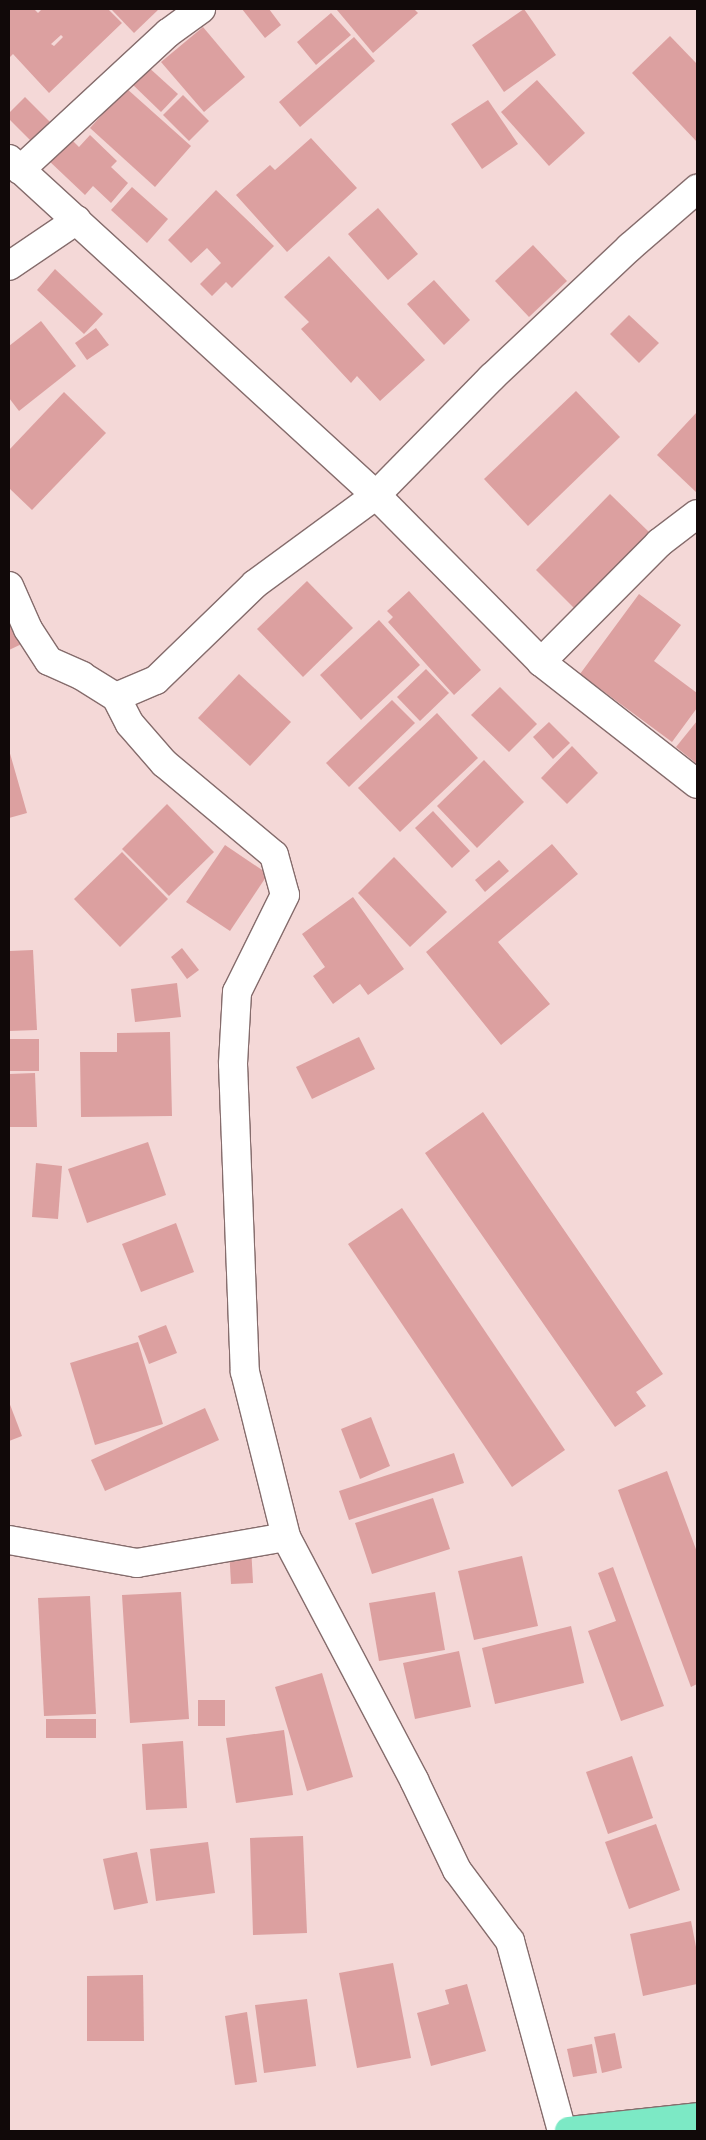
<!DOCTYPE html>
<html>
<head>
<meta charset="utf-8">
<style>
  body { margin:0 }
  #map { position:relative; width:706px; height:2140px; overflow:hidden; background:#f4d8d7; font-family:Signika,sans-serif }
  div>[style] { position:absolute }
  .building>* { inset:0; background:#dca0a0 }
  .roads { filter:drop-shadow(1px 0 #856c6c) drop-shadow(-1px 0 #856c6c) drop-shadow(0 1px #856c6c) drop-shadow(0 -1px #856c6c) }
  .minor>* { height:28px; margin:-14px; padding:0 14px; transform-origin:14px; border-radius:14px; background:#fff }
  .major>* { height:28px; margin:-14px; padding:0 14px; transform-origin:14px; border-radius:14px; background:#7ce9c5 }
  span { translate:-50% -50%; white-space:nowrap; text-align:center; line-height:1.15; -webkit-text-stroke:4px #f4d8d7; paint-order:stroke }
  .frame { position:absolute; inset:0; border:10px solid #110909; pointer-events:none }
</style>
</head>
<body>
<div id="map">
  <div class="building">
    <div style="clip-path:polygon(evenodd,9px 9px,34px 9px,38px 13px,42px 9px,108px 9px,122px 23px,49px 93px,13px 54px,9px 58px,9px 9px,61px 35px,63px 37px,54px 46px,51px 44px,61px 35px)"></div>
    <div style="clip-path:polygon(111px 9px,159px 9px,134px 33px)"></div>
    <div style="clip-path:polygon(242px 9px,269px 9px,281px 25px,265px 38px)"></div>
    <div style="clip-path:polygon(339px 9px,414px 9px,418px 13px,373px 53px,337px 10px)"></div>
    <div style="clip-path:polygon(524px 9px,556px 55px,504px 92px,472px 45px)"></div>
    <div style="clip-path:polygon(331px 13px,351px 35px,316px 65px,297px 42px)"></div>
    <div style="clip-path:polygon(203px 27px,245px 77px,204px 112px,161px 62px)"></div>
    <div style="clip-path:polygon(670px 36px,697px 64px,697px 142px,632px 73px)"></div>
    <div style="clip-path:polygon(354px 37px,375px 61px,300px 127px,279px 102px)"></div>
    <div style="clip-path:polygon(146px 65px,178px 94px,161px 112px,130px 82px)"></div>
    <div style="clip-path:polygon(537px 80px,585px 133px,549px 166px,501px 112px)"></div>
    <div style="clip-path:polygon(126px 88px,191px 146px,155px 187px,90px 128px)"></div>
    <div style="clip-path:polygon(183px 95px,209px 121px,189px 141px,163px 115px)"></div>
    <div style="clip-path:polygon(25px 97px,55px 127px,36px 146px,9px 119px,9px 113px)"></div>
    <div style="clip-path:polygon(488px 100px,518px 144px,482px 169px,451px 124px)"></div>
    <div style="clip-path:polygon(90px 135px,117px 161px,111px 167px,128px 183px,111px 203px,93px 186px,85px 195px,47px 159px,69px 137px,79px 147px)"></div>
    <div style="clip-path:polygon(311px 138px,357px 188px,287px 252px,236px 195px,270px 165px,275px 170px)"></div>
    <div style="clip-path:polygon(132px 187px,168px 219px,147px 243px,111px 210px)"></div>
    <div style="clip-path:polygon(216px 190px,274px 246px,232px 288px,226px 282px,212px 296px,200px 284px,221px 263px,207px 248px,191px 263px,168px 240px)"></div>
    <div style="clip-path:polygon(378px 208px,418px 254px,388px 280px,348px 234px)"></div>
    <div style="clip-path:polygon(533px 245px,567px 281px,529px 317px,495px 281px)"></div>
    <div style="clip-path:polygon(329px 256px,425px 360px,380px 401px,357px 376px,351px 383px,301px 329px,309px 322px,284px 297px)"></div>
    <div style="clip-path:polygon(55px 269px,103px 314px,84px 334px,37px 290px)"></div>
    <div style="clip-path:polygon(434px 280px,470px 320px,444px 345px,407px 304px)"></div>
    <div style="clip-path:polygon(629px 315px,659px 343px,639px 363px,610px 334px)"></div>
    <div style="clip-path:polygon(41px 321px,76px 366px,19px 411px,9px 398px,9px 346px)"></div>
    <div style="clip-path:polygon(96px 328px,109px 345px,87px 360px,75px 343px)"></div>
    <div style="clip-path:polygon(576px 391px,620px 437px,528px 526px,484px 479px)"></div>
    <div style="clip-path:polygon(64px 392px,106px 433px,32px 510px,9px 488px,9px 450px)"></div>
    <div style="clip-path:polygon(697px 412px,697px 493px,657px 455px)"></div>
    <div style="clip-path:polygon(610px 494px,650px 533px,576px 610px,536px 570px)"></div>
    <div style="clip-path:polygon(307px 581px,353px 628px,303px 677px,257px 629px)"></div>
    <div style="clip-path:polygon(409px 591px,481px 670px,454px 695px,388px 622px,393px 617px,387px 611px)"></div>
    <div style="clip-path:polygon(639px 594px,681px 625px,654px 661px,697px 693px,697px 708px,672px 742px,580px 674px)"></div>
    <div style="clip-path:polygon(9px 600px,28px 641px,9px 650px)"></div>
    <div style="clip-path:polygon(379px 620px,420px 665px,361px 720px,320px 675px)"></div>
    <div style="clip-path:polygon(426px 669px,449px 693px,420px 721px,397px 697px)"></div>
    <div style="clip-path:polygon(239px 674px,291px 722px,250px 766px,198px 718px)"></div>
    <div style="clip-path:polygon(500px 687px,537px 724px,509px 752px,471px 715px)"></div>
    <div style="clip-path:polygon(392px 700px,415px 723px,349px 787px,326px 763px)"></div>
    <div style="clip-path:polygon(437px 713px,478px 758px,400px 832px,358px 788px)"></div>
    <div style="clip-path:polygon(697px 721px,697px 764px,676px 747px)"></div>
    <div style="clip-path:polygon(549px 722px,570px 743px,553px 759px,533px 737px)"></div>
    <div style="clip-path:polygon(572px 746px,598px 773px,567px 804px,541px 778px)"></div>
    <div style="clip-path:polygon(9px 750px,27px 813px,9px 818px)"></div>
    <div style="clip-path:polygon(484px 760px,524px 802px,477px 848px,437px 806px)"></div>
    <div style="clip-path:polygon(167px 804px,214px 852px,169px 896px,122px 849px)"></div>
    <div style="clip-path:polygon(433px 811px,470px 851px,452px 868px,415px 828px)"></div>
    <div style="clip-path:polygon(552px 844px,578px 874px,498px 942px,550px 1004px,501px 1045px,426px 952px)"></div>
    <div style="clip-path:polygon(225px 845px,268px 874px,230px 931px,186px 902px)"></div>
    <div style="clip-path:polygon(122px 852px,168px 899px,120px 947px,74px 899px)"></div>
    <div style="clip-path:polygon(394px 857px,447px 912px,410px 947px,358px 893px)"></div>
    <div style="clip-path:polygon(499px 860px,509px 871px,485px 892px,475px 880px)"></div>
    <div style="clip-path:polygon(353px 897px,404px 969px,368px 995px,360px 984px,333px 1004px,313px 976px,325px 967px,302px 934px)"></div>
    <div style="clip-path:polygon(182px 948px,199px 970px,187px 979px,171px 957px)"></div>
    <div style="clip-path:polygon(33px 950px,37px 1030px,9px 1031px,9px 951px)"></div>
    <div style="clip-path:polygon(177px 983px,181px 1017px,135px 1022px,131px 989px)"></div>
    <div style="clip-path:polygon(170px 1032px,172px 1116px,81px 1117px,80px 1052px,117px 1052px,117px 1033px)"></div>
    <div style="clip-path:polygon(359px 1037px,375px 1069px,312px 1099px,296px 1067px)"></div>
    <div style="clip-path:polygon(9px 1039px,39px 1039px,39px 1071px,9px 1071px)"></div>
    <div style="clip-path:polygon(35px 1073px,37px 1127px,9px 1127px,9px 1074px)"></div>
    <div style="clip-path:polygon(483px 1112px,663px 1374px,636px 1392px,646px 1406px,615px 1427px,425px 1153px)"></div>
    <div style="clip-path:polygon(148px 1142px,166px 1195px,87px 1223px,68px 1169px)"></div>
    <div style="clip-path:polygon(36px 1163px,62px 1166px,58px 1219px,32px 1217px)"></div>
    <div style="clip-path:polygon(402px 1208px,565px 1450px,512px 1487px,348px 1244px)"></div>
    <div style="clip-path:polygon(176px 1223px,194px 1272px,141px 1292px,122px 1244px)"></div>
    <div style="clip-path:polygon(166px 1325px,177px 1353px,149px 1364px,138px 1336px)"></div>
    <div style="clip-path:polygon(138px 1342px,163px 1424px,95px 1445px,70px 1363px)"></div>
    <div style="clip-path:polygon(9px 1402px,22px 1436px,9px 1441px)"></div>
    <div style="clip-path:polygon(205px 1408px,219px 1440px,105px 1491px,91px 1460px)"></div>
    <div style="clip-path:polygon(371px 1417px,390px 1466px,360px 1479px,341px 1429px)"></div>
    <div style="clip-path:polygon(454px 1453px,464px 1483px,349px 1520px,339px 1491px)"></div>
    <div style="clip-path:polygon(667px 1471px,697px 1552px,697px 1684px,691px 1687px,618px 1490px)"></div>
    <div style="clip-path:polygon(433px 1498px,450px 1549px,372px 1574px,355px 1523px)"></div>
    <div style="clip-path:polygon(251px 1546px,253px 1583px,231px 1584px,229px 1548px)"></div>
    <div style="clip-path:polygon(522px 1556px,538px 1626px,474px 1640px,458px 1571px)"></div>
    <div style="clip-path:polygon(613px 1567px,664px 1706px,621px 1721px,588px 1631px,616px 1621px,598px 1573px)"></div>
    <div style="clip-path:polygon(181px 1592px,189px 1719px,130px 1723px,122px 1595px)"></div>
    <div style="clip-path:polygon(435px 1592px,445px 1650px,379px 1661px,369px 1603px)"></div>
    <div style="clip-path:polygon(90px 1596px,96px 1714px,44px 1716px,38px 1598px)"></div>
    <div style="clip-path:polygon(571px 1626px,584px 1683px,495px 1704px,482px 1648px)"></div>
    <div style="clip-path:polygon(459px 1651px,471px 1707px,415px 1719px,403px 1663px)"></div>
    <div style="clip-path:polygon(322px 1673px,353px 1777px,307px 1791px,275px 1687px)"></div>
    <div style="clip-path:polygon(198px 1700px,225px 1700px,225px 1726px,198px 1726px)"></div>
    <div style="clip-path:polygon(46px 1719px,96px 1719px,96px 1738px,46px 1738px)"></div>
    <div style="clip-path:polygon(284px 1730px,293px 1795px,236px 1803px,226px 1738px)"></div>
    <div style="clip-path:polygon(183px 1741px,187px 1808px,146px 1810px,142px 1744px)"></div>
    <div style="clip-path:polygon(632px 1756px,653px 1818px,608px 1834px,586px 1772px)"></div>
    <div style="clip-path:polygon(656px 1824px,680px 1890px,629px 1909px,605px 1842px)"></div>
    <div style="clip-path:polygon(303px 1836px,307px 1933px,253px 1935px,250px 1838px)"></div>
    <div style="clip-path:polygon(208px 1842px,215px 1893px,156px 1901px,150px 1849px)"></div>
    <div style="clip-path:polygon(137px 1852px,148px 1903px,114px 1910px,103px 1859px)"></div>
    <div style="clip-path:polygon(691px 1921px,697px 1952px,697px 1984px,643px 1996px,630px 1934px)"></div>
    <div style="clip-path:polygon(393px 1963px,411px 2058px,357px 2068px,339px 1973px)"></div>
    <div style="clip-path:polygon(143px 1975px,144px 2041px,87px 2041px,87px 1976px)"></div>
    <div style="clip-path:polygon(467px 1984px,486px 2051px,431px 2066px,417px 2013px,449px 2004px,445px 1990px)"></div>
    <div style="clip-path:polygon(307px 1999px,316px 2066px,264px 2073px,255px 2005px)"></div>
    <div style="clip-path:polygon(247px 2012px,257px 2082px,235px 2085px,225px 2016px)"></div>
    <div style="clip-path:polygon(615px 2033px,622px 2068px,602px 2073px,594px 2037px)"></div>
    <div style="clip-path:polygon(592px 2044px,597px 2073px,573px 2077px,567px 2049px)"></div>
  </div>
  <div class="roads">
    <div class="minor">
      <div style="left:9px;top:159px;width:498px;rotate:42.5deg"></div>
      <div style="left:376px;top:495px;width:235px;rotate:45.3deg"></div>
      <div style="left:541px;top:662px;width:198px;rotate:38deg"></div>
      <div style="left:20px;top:170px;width:202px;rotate:-42.8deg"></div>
      <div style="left:168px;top:33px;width:41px;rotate:-36deg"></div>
      <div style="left:9px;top:266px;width:82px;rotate:-34.1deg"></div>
      <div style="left:9px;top:586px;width:47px;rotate:66.2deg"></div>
      <div style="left:28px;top:629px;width:38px;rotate:57deg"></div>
      <div style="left:49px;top:661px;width:36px;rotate:24deg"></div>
      <div style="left:82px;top:676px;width:40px;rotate:32deg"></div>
      <div style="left:116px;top:697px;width:30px;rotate:63deg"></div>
      <div style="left:130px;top:724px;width:52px;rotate:48.9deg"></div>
      <div style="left:164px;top:763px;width:143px;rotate:39.9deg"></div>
      <div style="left:274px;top:855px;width:41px;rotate:74.6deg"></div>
      <div style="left:285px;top:895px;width:108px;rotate:116.3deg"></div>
      <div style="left:237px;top:992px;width:72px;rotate:93.2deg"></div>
      <div style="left:233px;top:1064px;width:308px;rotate:87.8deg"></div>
      <div style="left:245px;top:1372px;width:170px;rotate:76deg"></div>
      <div style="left:286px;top:1537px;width:275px;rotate:62.2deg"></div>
      <div style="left:414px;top:1780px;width:100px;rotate:64.5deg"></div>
      <div style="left:457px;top:1870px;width:89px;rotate:53.3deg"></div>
      <div style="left:510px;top:1941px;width:197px;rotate:74.7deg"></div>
      <div style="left:541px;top:662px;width:168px;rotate:-45.2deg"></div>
      <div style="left:659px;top:543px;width:48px;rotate:-37.3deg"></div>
      <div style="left:116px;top:697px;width:43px;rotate:-23deg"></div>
      <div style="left:156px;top:680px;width:138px;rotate:-44.1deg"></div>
      <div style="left:255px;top:584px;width:150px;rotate:-36.3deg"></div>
      <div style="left:376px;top:495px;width:165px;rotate:-45.5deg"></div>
      <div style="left:492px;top:377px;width:190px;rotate:-43.3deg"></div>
      <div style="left:630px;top:247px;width:89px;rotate:-40.9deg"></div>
      <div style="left:9px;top:1540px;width:130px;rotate:10.2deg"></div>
      <div style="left:137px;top:1563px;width:151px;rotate:-9.9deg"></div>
    </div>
    <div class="major">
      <div style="left:569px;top:2131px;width:129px;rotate:-6.2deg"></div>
    </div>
  </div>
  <div class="frame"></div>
</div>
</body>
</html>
